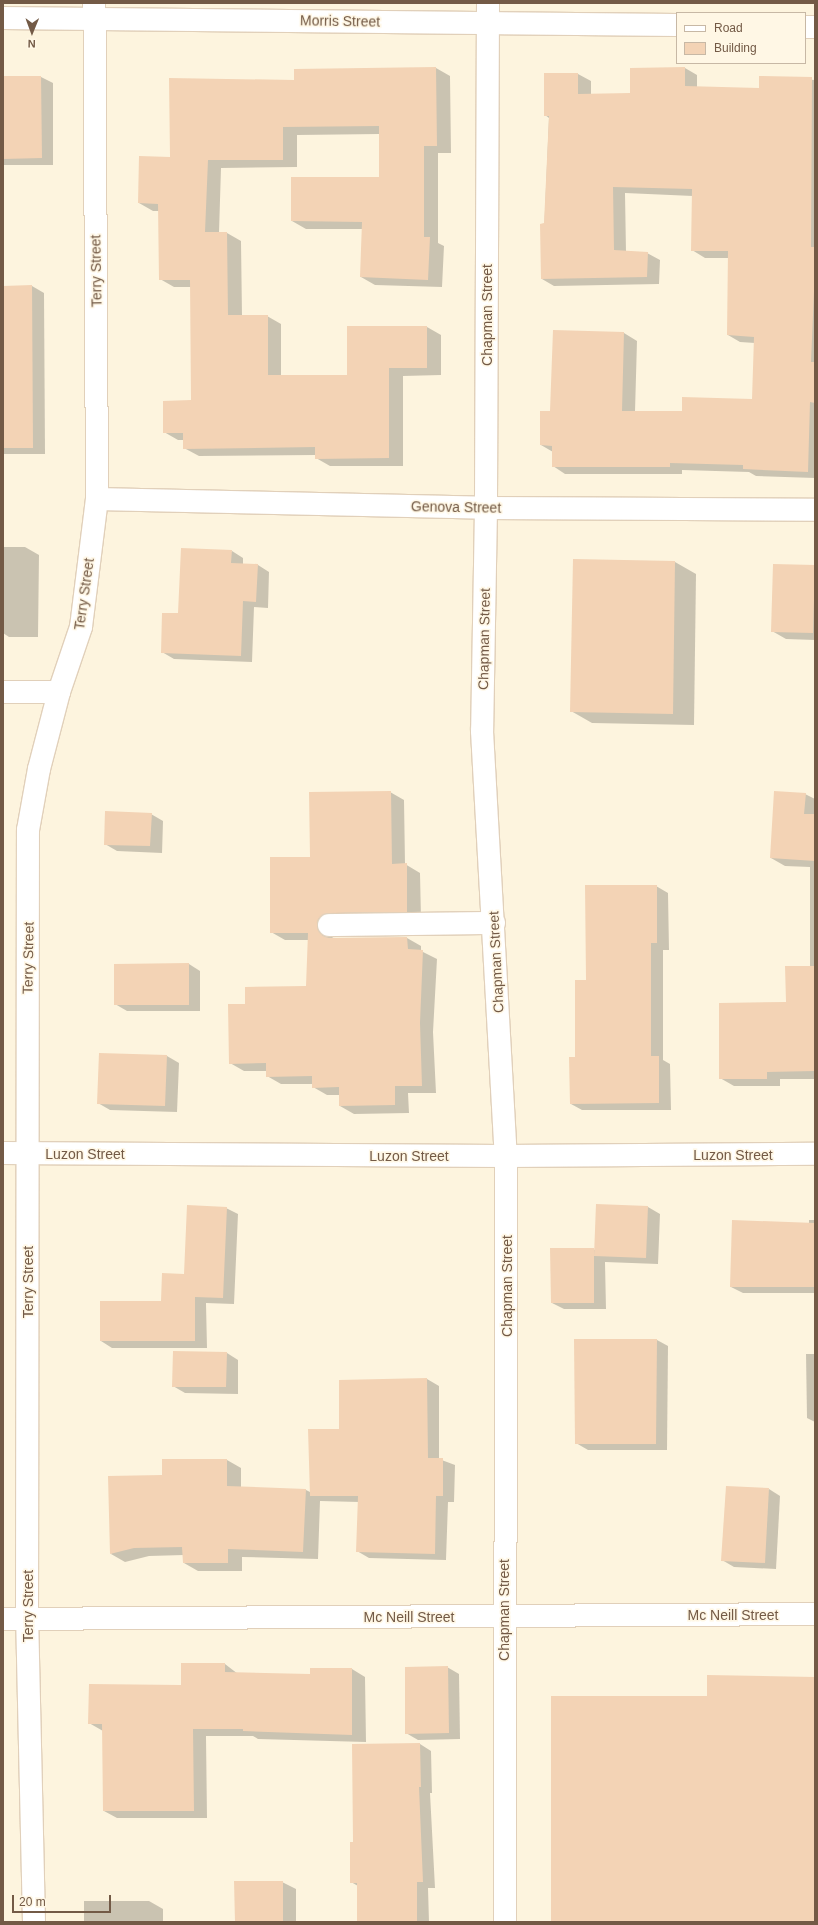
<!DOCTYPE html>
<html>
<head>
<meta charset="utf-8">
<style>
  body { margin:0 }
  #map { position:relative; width:818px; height:1925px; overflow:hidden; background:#fdf4de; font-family:Arial,sans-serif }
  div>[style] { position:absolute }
  .shadow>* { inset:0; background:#0003 }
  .building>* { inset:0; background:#f3d3b5 }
  .roads { filter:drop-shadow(1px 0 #e1d0ba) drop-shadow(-1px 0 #e1d0ba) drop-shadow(0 1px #e1d0ba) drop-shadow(0 -1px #e1d0ba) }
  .minor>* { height:22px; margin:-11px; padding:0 11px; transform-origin:11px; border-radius:11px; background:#fff }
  span { translate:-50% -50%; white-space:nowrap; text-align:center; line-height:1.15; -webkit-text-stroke:3px #fff7e5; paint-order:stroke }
  .street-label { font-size:14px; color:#735a46 }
  .frame { position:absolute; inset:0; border:4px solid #735a46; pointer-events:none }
  .legend { position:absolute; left:676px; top:12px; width:130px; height:52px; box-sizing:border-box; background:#fff7e5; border:1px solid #c7b8a5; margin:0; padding:5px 7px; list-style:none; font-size:12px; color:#735a46 }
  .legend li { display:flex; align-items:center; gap:8px; height:20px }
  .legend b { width:20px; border:1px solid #c7b8a5 }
  .north { position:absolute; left:12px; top:12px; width:40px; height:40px; -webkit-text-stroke:3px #fff7e5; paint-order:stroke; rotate:181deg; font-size:11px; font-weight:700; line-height:16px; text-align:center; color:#735a46 }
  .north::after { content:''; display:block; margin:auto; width:14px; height:18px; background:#735a46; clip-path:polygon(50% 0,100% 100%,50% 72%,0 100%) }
  .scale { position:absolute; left:12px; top:1895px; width:99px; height:18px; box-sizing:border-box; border:2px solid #735a46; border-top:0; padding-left:5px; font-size:12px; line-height:14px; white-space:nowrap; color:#735a46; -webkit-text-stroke:3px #fff7e5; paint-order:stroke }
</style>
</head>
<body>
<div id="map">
  <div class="shadow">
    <div style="clip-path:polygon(436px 68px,450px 76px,451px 153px,438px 153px,438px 243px,444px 246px,442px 287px,375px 285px,361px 277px,363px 229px,306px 229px,292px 221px,380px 178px,380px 134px,297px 135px,297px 167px,221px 168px,219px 233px,227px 233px,241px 241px,242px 316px,267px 316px,281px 324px,281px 376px,348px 376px,427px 327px,441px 335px,441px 375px,403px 376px,403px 466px,330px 466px,316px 458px,316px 455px,199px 456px,184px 448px,184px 440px,178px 440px,164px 432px,192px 401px,192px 287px,174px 287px,160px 279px,159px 211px,153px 211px,139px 203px,171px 158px,295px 81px,295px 70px)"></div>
    <div style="clip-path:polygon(685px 68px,697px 75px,697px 88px,760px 89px,760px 77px,815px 80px,815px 478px,756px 476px,749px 472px,682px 470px,682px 474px,565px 474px,553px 466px,553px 452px,541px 445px,551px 412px,554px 331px,624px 333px,637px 341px,635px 412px,683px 412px,753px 400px,755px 343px,740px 342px,728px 335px,729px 258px,705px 258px,692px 250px,693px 196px,625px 193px,626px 252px,647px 253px,660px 260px,659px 284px,554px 286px,542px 279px,549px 118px,545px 115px,578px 74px,591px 81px,591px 95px,631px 94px)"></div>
    <div style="clip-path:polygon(3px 77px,41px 77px,53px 83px,53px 165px,3px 165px)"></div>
    <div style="clip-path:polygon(3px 286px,32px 286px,44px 293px,45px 454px,3px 454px)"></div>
    <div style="clip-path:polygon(3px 544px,3px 547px,25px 547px,39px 555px,38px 637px,9px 637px,3px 633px)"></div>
    <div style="clip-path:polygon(232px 551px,243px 558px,243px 565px,258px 565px,269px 572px,268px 608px,254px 607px,252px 662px,174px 659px,162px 652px,179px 614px)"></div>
    <div style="clip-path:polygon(574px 560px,675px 562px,696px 574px,694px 725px,592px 723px,571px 711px)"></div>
    <div style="clip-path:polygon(774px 565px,815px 565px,815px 640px,786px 639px,772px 631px)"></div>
    <div style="clip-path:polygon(390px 792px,404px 800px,405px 864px,420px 873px,421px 919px,330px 934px,333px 938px,407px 938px,421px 946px,421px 951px,437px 959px,433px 1032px,436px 1093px,408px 1093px,409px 1113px,354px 1114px,340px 1106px,340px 1095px,327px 1095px,313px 1087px,313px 1084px,281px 1084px,267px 1076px,267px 1071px,244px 1071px,230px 1063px,246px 1005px,307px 987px,309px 940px,285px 940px,271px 932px,311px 858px)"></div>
    <div style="clip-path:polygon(805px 794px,815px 799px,815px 1079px,780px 1079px,780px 1086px,734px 1086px,720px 1078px,787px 1003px,810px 967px,810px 867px,785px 866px,771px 858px)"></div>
    <div style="clip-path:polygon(151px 814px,163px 821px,162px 853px,117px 851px,105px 844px)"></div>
    <div style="clip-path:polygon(656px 886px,668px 893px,669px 950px,663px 950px,663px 1060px,670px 1064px,671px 1110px,582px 1110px,571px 1104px,587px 981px)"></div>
    <div style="clip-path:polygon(189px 964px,200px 971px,200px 1011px,127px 1011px,115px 1004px)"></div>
    <div style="clip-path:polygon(167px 1056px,179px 1063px,177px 1112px,110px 1110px,98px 1103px)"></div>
    <div style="clip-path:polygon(597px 1205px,648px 1207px,660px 1214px,658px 1264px,605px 1262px,606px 1309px,564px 1309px,552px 1303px,593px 1249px,595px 1250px)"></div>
    <div style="clip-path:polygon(226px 1208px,238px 1214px,234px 1304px,206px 1303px,207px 1348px,112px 1348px,101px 1341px,162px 1302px,185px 1275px)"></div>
    <div style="clip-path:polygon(809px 1220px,815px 1220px,815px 1293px,743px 1293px,731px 1287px,809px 1224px)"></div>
    <div style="clip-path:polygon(657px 1340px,668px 1346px,667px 1450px,588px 1450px,576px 1443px)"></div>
    <div style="clip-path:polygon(227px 1353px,238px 1360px,238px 1394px,185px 1393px,173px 1386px)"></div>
    <div style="clip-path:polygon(806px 1354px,815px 1354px,815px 1422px,807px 1418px)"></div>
    <div style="clip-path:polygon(427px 1379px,439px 1386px,439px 1459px,455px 1465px,454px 1502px,448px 1502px,446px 1560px,369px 1558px,357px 1551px,359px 1502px,320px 1501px,318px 1559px,242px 1557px,242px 1571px,198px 1571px,184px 1563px,184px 1555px,149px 1556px,125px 1562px,111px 1554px,163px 1476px,227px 1460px,241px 1468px,241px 1488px,306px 1490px,310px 1492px,340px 1430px,340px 1381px)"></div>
    <div style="clip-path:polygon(769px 1489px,780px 1496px,776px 1569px,734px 1567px,722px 1560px)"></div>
    <div style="clip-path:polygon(225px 1664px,238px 1674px,311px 1675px,352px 1669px,365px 1677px,366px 1742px,258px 1739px,253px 1736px,206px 1736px,207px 1818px,117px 1818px,104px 1811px,103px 1731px,89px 1723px,182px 1686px)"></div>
    <div style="clip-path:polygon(447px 1667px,459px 1674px,460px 1739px,418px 1740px,406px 1733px)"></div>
    <div style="clip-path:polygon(420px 1744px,431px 1751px,432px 1793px,430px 1793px,435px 1888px,428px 1888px,429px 1922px,358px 1922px,358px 1886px,351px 1882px,354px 1843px)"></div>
    <div style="clip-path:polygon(282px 1882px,296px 1889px,296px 1922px,236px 1922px)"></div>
    <div style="clip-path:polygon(84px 1901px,149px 1901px,163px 1909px,163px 1922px,84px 1922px)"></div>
  </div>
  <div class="building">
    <div style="clip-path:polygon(436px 67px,437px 146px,424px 146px,424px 237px,430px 237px,428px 280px,360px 277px,362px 222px,291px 221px,291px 177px,379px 177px,379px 126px,283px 127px,283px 160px,208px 160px,205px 232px,227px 232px,228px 315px,268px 315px,268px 375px,347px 375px,347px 326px,427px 326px,427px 368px,389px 368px,389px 458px,315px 459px,315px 447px,183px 449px,183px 433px,163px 433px,163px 401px,191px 400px,190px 280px,159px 280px,158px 204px,138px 203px,139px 156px,170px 157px,169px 78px,294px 80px,294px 69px)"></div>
    <div style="clip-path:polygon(685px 67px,685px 86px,759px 88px,759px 76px,812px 77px,811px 247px,815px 247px,815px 268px,811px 362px,815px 362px,815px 403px,810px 402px,808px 472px,743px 469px,743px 465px,670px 463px,670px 467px,552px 467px,552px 446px,540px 445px,540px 411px,550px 411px,553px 330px,624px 332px,622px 411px,682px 411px,682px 397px,752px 399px,754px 337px,727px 335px,728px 251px,691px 251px,692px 189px,613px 187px,614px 250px,648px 252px,647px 277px,541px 279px,540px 224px,544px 223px,549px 116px,544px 116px,544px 73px,578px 73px,578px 94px,630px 93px,630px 68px)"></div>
    <div style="clip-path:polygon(3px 76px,41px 76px,42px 158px,3px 159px)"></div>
    <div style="clip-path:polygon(32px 285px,33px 448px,3px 448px,3px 286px)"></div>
    <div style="clip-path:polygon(181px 548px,232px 550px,231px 563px,258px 564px,256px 602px,243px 601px,241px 656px,161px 653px,162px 613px,178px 613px)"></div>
    <div style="clip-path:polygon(573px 559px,675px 561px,673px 714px,570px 712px)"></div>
    <div style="clip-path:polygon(773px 564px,815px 565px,813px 633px,771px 632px)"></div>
    <div style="clip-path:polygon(391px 791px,392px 864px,407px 863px,407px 912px,328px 913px,318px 919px,317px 926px,323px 936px,329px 938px,407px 937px,408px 949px,423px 950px,420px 1023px,422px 1086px,395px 1086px,395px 1105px,339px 1106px,339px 1087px,312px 1088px,312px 1076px,266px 1077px,266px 1063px,229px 1064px,228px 1004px,245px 1004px,245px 987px,306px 986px,308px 933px,270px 933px,270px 857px,310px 857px,309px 792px)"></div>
    <div style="clip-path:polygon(774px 791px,806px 793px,804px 814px,815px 814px,815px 861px,770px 858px)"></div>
    <div style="clip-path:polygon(105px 811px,152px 813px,150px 846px,104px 845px)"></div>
    <div style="clip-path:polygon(585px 885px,657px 885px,657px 943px,651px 943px,651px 1056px,659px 1056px,659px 1103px,570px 1104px,569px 1057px,575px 1057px,575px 980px,586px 980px)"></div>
    <div style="clip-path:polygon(189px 963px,189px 1005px,114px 1005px,114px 964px)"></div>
    <div style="clip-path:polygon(785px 966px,815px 966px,815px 1071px,767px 1072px,767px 1079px,719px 1079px,719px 1003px,786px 1002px)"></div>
    <div style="clip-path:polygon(99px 1053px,167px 1055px,165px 1106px,97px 1104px)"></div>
    <div style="clip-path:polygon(596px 1204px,648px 1206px,646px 1258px,594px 1256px)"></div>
    <div style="clip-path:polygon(187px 1205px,227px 1207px,223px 1298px,195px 1297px,195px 1341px,100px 1341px,100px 1301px,161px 1301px,162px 1273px,184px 1274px)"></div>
    <div style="clip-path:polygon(732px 1220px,815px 1223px,815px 1287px,730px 1287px)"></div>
    <div style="clip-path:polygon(550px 1248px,594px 1248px,594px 1303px,551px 1303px)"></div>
    <div style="clip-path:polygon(574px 1339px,657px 1339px,656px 1444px,575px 1444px)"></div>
    <div style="clip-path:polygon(173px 1351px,227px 1352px,226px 1387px,172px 1387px)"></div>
    <div style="clip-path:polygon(427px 1378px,428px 1458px,443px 1458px,443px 1496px,436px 1496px,435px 1554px,356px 1552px,358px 1496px,310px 1496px,308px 1429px,339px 1429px,339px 1380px)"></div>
    <div style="clip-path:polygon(162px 1459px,227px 1459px,227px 1486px,306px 1489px,303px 1552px,228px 1549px,228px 1563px,183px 1563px,182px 1547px,134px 1548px,110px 1554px,108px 1476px,162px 1475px)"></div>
    <div style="clip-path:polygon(726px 1486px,769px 1488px,765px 1563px,721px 1561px)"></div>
    <div style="clip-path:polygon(181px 1663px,225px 1663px,225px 1672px,310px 1674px,310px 1668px,352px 1668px,352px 1735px,243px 1731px,243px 1729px,193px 1729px,194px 1811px,103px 1811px,102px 1724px,88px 1724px,89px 1684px,181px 1685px)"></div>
    <div style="clip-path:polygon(448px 1666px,449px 1733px,405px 1734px,405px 1667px)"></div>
    <div style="clip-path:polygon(707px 1675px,815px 1677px,815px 1922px,551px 1922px,551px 1696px,707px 1696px)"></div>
    <div style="clip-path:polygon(420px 1743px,421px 1787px,419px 1787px,423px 1882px,417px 1882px,417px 1922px,357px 1922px,357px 1883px,350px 1883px,350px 1842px,353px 1842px,352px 1744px)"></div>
    <div style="clip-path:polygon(234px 1881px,283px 1881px,283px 1922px,235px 1922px)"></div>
  </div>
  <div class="roads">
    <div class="minor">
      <div style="left:488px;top:3px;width:505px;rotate:90.23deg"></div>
      <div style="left:486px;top:508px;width:223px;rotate:91deg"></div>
      <div style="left:482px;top:731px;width:426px;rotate:86.8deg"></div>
      <div style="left:506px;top:1156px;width:766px;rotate:90.07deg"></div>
      <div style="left:3px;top:18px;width:674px;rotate:0.6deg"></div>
      <div style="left:805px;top:27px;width:10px"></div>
      <div style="left:97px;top:499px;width:389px;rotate:1.3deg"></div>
      <div style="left:486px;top:508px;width:329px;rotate:0.3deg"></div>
      <div style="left:3px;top:692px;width:56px"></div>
      <div style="left:329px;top:925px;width:165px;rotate:-0.7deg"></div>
      <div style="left:3px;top:1153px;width:503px;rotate:0.34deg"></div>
      <div style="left:506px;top:1156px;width:309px;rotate:-0.4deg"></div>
      <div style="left:3px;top:1619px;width:812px;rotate:-0.35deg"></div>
      <div style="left:34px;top:1922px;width:303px;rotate:-91.3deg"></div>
      <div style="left:27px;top:1619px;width:789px;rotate:-89.93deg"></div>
      <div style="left:28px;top:830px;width:62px;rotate:-79.8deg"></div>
      <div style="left:39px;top:769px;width:80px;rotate:-75.4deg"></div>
      <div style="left:59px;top:692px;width:69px;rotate:-71.3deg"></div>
      <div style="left:81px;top:627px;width:129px;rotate:-82.9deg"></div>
      <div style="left:97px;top:499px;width:496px;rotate:-90.3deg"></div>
    </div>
  </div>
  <div class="street-label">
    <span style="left:340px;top:21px;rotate:1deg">Morris Street</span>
    <span style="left:96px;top:271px;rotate:-91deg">Terry Street</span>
    <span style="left:487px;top:315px;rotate:-90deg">Chapman Street</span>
    <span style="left:456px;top:507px;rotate:1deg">Genova Street</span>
    <span style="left:84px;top:594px;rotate:-82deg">Terry Street</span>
    <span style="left:484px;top:639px;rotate:-89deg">Chapman Street</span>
    <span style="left:28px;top:958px;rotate:-89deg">Terry Street</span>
    <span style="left:496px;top:962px;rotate:-93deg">Chapman Street</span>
    <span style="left:85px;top:1154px">Luzon Street</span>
    <span style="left:733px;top:1155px">Luzon Street</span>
    <span style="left:409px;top:1156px">Luzon Street</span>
    <span style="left:28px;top:1282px;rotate:-90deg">Terry Street</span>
    <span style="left:507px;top:1286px;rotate:-90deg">Chapman Street</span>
    <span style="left:28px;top:1606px;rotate:-90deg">Terry Street</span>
    <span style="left:504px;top:1610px;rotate:-90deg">Chapman Street</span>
    <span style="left:733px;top:1615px">Mc Neill Street</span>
    <span style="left:409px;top:1617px">Mc Neill Street</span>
  </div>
  <div class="frame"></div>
  <ul class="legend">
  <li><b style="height:5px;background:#fff"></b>Road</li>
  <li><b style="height:11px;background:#f3d3b5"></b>Building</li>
  </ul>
  <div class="north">N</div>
  <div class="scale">20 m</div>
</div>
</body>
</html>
